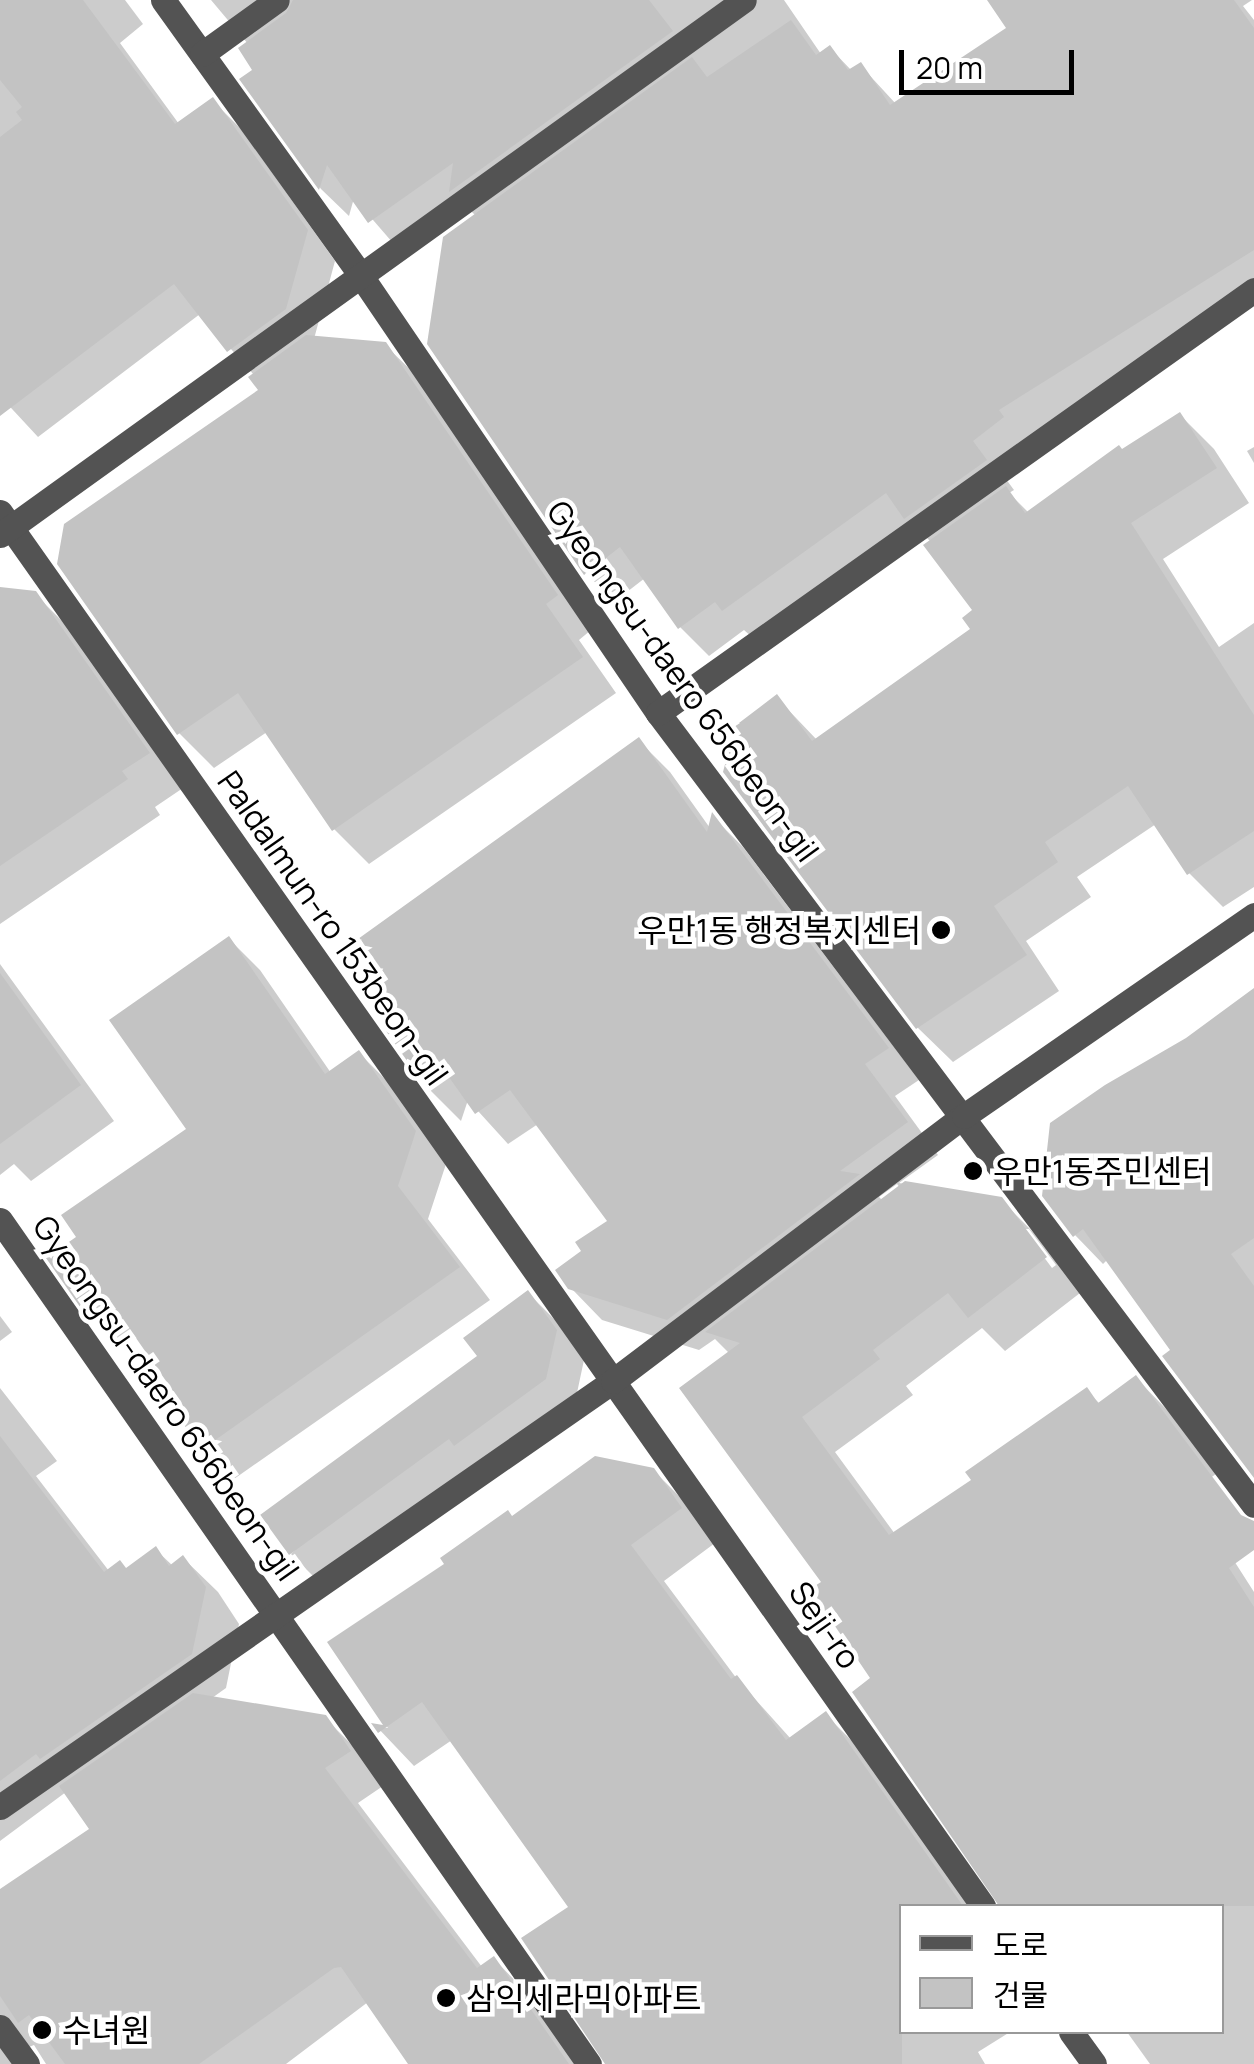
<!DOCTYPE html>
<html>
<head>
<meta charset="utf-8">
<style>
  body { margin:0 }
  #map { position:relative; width:1254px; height:2064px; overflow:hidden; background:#fff; font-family:Manrope,"Noto Sans KR",sans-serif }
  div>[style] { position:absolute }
  .shadow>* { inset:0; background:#0003 }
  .building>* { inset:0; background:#c3c3c3 }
  .minor>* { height:25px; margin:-12.5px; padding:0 12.5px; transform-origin:12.5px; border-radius:12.5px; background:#535353 }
  .dots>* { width:28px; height:28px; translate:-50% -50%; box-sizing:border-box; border:5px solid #fff; border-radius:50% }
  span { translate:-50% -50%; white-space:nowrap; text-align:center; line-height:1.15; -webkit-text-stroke:9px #fff; paint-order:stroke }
  .street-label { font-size:32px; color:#000 }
  .poi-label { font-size:32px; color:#000 }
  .right { translate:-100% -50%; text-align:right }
  .left { translate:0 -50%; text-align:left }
  .legend { position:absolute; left:899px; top:1904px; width:325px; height:130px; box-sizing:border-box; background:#fff; border:2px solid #999; margin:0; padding:12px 18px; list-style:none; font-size:30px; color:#000 }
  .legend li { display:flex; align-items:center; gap:20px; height:50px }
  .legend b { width:50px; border:2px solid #999 }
  .scale { position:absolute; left:899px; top:50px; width:175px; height:45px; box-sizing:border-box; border:5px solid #000; border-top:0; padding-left:12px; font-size:30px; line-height:35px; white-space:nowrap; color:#000; -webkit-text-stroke:8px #fff; paint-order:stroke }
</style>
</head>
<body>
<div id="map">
  <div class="shadow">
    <div style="clip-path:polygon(0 0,125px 0,143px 24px,120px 43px,179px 124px,212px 100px,241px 129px,335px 261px,314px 339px,385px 345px,421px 380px,591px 630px,579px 640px,616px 693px,369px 864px,334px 829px,267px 732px,214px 768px,179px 733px,262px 390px,254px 375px,200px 314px,38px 437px,0 396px)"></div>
    <div style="clip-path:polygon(211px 0,784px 0,821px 54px,830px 48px,852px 71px,861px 66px,896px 104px,1010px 29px,989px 0,1252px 0,1243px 6px,1254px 20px,1254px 297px,1000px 471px,1014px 490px,1009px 493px,1029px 513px,1180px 415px,1214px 449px,1249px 503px,1163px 559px,1219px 647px,1254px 623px,1254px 887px,1223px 907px,1189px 873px,1156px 824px,1077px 877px,1091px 897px,1026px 941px,1059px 991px,953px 1062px,918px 1028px,726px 772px,777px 698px,817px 740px,974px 629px,976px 610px,931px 542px,913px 524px,753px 638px,744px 630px,709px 656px,680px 627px,645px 578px,614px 602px,586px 573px,476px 216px,464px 204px,399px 250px,354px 198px,349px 216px,321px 189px,243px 79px,256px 70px,248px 44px)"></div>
    <div style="clip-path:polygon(1254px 447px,1254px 463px,1247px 451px)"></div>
    <div style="clip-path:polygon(0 589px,34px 593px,70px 629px,183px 788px,155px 807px,160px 815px,0 924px)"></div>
    <div style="clip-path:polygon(evenodd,638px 740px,670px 772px,710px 828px,713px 817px,743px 847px,919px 1080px,895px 1096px,938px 1155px,899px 1183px,1000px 1199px,1036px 1235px,1080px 1293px,1005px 1351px,982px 1328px,906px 1386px,913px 1395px,835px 1452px,895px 1534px,974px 1480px,1087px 1391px,1100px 1404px,1136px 1378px,1170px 1413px,1216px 1474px,1190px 1492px,1254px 1592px,1254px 2064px,1150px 2064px,1127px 2032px,1222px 2032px,1222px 1906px,1000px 1906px,999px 1896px,874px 1679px,825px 1582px,730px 1354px,715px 1339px,699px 1350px,602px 1320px,570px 1287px,585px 1251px,611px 1221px,538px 1124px,508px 1144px,468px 1100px,461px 1121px,431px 1091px,389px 1031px,407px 1018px,638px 740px,897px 1184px,900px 1188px,883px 1201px,879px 1197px,897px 1184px,638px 740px,1023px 1229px,1029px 1229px,1056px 1265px,1052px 1268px,1023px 1229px)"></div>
    <div style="clip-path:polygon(229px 939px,260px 970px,331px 1073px,359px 1053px,390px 1084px,446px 1164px,428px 1219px,490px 1300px,234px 1479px,203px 1448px,184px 1402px,135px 1332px,119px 1344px,87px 1312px,50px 1259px,80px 1237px,189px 1130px)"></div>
    <div style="clip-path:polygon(0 964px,114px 1121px,31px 1181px,14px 1164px,0 1175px)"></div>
    <div style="clip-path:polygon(1254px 991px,1254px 1467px,1108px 1259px,1103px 1264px,1075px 1235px,1188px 1040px)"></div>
    <div style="clip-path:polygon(528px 1293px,556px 1321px,584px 1360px,574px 1407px,319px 1582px,291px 1554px,480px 1357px)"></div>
    <div style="clip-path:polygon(0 1316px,12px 1332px,0 1341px)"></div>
    <div style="clip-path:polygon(0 1388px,57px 1461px,36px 1476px,109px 1571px,127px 1571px,156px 1550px,173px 1566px,183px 1558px,218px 1592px,239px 1624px,226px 1688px,212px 1698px,325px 1718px,360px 1753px,383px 1786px,358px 1803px,482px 1967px,494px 1959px,528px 1994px,577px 2064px,411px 2064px,368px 2002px,286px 2064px,46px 2064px,34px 2045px,24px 2049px,18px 2064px,0 2064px,0 1892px,92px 1830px,66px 1792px,0 1841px)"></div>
    <div style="clip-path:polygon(653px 1470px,689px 1506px,715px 1543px,664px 1581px,737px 1679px,791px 1739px,825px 1714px,860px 1749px,971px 1906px,902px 1906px,902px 2032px,1010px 2032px,978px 2052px,985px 2064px,608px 2064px,572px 1908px,452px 1740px,414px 1766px,376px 1726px,388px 1728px,330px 1643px,513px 1518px)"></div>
  </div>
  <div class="building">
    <div style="clip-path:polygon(0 0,83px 0,175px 124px,213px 97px,308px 230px,286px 309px,227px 352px,174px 284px,0 416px,0 137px,22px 120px,16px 112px,22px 107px,0 80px)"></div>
    <div style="clip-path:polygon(293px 0,649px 0,673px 31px,449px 192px,453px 163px,368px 223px,327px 165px,319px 190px,239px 79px,252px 70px,238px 48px,286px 13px)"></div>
    <div style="clip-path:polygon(987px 0,1234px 0,1254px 28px,1254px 250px,999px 410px,1004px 417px,973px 441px,987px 460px,904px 519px,886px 493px,722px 611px,715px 602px,678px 629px,620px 547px,584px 575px,427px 344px,443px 237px,692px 57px,707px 77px,791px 20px,816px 55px,830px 45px,848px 70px,861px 62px,890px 105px,1006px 28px)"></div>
    <div style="clip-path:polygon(306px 335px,386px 342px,558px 595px,546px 604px,583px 657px,332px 831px,238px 693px,177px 735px,57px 564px,64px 524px,258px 390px,248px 377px)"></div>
    <div style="clip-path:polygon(1180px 412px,1217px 468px,1131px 523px,1254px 715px,1254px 831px,1187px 875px,1128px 786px,1045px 842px,1058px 862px,994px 906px,1027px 955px,916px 1029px,723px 772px,735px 726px,777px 694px,812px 741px,970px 629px,962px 618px,972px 610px,923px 545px,1006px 486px,1025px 513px,1119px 445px,1122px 449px)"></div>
    <div style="clip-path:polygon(0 587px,36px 591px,150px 753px,122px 771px,128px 779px,0 866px)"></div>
    <div style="clip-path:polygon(639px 737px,707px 832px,712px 812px,889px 1048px,865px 1064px,908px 1122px,840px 1171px,860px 1174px,667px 1320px,568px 1289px,555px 1270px,581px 1251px,575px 1242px,607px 1221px,510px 1090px,475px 1114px,439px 1063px,429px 1092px,386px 1031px,404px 1018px,351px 944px)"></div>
    <div style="clip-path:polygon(229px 936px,325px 1074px,359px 1050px,416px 1131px,398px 1186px,460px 1267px,201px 1450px,172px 1407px,180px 1401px,108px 1298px,85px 1314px,46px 1258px,76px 1237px,61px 1215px,186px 1129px,109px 1020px)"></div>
    <div style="clip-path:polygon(0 973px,81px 1085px,0 1144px)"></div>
    <div style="clip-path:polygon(1254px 988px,1254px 1238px,1231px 1254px,1254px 1286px,1254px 1478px,1162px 1356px,1170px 1350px,1083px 1229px,1073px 1237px,1042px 1196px,1050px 1123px,1105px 1085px,1186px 1038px)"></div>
    <div style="clip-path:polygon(905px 1181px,1002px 1197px,1047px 1257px,968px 1318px,948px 1293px,873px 1350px,880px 1359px,802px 1417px,889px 1535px,971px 1480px,965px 1472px,1087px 1387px,1098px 1403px,1136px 1375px,1241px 1515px,1254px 1521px,1254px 1550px,1229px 1568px,1254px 1607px,1254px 1906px,999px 1906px,852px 1692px,870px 1678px,810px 1589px,821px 1582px,679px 1388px,740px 1343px,705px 1332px)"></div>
    <div style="clip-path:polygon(528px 1290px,557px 1330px,546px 1379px,454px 1446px,449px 1439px,289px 1555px,260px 1515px,477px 1356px,463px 1338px)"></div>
    <div style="clip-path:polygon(0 1436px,104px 1572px,120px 1560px,126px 1568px,156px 1546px,169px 1566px,183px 1555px,206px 1587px,192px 1654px,40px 1759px,36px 1754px,0 1781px)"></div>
    <div style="clip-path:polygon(595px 1456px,654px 1468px,682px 1508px,631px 1545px,731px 1679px,737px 1675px,786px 1740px,826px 1711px,963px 1906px,902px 1906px,902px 2064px,605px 2064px,521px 1938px,568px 1907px,422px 1702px,378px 1733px,371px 1723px,383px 1725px,327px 1642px,444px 1564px,440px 1558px,508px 1510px,512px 1516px)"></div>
    <div style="clip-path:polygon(193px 1693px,326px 1715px,351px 1751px,325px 1768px,477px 1968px,494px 1956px,569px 2064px,408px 2064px,341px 1967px,334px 1968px,199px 2064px,65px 2064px,29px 2015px,18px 2023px,0 1996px,0 1889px,89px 1829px,59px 1786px)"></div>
  </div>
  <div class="minor">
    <div style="left:163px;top:0;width:340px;rotate:54.3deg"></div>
    <div style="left:361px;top:276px;width:528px;rotate:55.8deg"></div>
    <div style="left:658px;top:713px;width:991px;rotate:53.04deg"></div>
    <div style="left:202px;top:54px;width:92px;rotate:-35.8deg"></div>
    <div style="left:0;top:512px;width:1706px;rotate:54.81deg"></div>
    <div style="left:0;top:535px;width:916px;rotate:-35.72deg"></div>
    <div style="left:658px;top:713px;width:731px;rotate:-35.36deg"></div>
    <div style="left:0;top:1220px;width:1029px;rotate:55.09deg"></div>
    <div style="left:0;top:1807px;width:746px;rotate:-34.8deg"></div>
    <div style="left:613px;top:1381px;width:440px;rotate:-37.1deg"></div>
    <div style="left:964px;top:1116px;width:353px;rotate:-34.7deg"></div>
    <div style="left:0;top:2027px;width:46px;rotate:53.9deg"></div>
    <div style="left:1071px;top:2032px;width:39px;rotate:54deg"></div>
  </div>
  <div class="dots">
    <div style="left:941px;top:930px;background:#000"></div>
    <div style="left:973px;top:1171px;background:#000"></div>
    <div style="left:446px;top:1998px;background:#000"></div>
    <div style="left:42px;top:2030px;background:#000"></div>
  </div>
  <div class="street-label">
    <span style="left:683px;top:681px;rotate:54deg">Gyeongsu-daero 656beon-gil</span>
    <span style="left:333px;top:928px;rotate:55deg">Paldalmun-ro 153beon-gil</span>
    <span style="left:166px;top:1398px;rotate:55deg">Gyeongsu-daero 656beon-gil</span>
    <span style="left:825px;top:1625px;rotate:55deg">Seji-ro</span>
  </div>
  <div class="poi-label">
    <span class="right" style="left:921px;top:930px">우만1동 행정복지센터</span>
    <span class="left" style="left:993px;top:1171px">우만1동주민센터</span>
    <span class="left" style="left:466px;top:1998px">삼익세라믹아파트</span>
    <span class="left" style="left:62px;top:2030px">수녀원</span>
  </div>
  <ul class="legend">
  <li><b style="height:12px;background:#535353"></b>도로</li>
  <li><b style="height:28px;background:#c3c3c3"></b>건물</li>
  </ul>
  <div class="scale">20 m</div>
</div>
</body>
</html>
